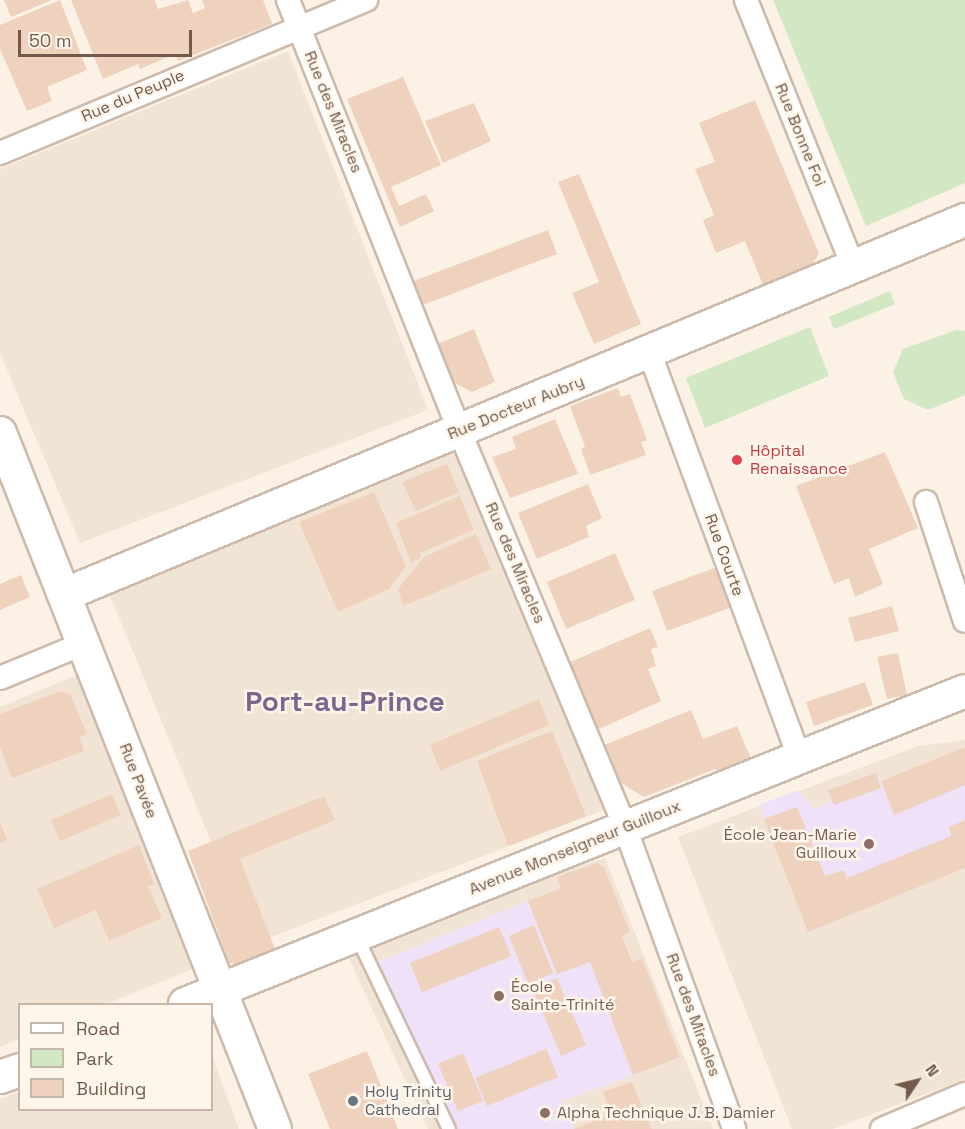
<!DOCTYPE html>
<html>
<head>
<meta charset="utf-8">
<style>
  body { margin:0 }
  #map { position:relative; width:965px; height:1129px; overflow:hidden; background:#fbf2e5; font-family:"Space Grotesk",sans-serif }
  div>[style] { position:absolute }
  .residential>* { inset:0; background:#f2e4d4 }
  .education>* { inset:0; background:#efe1f7 }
  .green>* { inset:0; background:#d2e7c4 }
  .building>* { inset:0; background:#eed2be }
  .roads { filter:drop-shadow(2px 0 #ccbaac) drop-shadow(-2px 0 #ccbaac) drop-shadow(0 2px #ccbaac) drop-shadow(0 -2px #ccbaac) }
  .lane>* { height:12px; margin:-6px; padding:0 6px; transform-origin:6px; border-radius:6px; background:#fff }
  .street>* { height:22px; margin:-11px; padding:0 11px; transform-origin:11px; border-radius:11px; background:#fff }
  .secondary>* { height:32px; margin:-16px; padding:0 16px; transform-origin:16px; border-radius:16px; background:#fff }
  .dots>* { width:16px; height:16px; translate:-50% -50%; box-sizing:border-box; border:3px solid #fef6eb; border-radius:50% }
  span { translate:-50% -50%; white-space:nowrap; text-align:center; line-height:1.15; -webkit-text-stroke:5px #fef6eb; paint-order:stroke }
  .street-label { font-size:16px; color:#72594c }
  .health-label { font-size:16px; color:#be3a42 }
  .left { translate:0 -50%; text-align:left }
  .education-label { font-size:16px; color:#785e54 }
  .right { translate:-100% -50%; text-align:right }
  .worship-label { font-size:16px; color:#5b616d }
  .town-label { font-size:28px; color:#80648e; font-weight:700 }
  .legend { position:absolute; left:18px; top:1003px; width:195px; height:108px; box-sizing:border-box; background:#fef6eb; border:2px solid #c6b7ab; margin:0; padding:8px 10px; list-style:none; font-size:18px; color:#72594c }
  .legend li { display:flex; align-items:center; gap:12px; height:30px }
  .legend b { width:30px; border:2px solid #c6b7ab }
  .north { position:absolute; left:887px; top:1051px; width:60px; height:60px; -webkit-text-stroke:4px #fef6eb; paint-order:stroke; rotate:55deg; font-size:16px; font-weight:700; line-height:24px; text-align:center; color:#72594c }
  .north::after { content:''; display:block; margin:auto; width:21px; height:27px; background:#72594c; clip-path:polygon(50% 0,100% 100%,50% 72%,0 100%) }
  .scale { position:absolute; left:18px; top:30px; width:174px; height:27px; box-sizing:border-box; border:3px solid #72594c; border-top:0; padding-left:8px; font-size:18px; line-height:21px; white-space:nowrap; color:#72594c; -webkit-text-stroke:4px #fef6eb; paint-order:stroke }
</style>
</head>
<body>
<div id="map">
  <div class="residential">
    <div style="clip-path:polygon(288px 51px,428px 410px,80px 543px,0 353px,0 169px)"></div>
    <div style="clip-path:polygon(459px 450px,609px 808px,253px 944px,106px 586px)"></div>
    <div style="clip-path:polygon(77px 675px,196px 968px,106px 1004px,20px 1004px,19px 1039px,0 1047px,0 707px)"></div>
    <div style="clip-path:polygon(965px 740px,965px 1079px,833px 1129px,792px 1129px,678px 837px,918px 746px)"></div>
    <div style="clip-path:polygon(605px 858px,713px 1129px,428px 1129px,342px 944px)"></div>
    <div style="clip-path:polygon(212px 1056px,239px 1129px,0 1129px,0 1099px,19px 1092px,20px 1110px,212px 1110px)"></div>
  </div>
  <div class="education">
    <div style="clip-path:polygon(965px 747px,965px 868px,808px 932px,759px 805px,798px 790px,814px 809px,832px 801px,828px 790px,876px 773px,882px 781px)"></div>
    <div style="clip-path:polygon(528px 901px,557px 974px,590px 962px,633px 1075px,563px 1101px,575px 1129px,456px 1129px,378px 962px)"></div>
  </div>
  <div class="green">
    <div style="clip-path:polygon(773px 0,965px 0,965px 183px,866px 226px)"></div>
    <div style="clip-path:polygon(890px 291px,895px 304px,834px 329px,829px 317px)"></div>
    <div style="clip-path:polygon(810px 327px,829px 376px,705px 428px,686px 378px)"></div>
    <div style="clip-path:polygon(956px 330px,965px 331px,965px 395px,928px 410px,904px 399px,893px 372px,903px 349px)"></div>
  </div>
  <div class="building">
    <div style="clip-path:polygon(4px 0,52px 0,11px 17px)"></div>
    <div style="clip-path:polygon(60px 0,87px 70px,47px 87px,52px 101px,27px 111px,0 49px,0 25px)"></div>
    <div style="clip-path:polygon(71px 0,155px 0,158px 9px,188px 0,193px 13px,205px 8px,202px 0,263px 0,272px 24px,178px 61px,175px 54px,140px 69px,138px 64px,103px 79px)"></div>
    <div style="clip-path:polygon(403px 77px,441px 165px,391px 187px,399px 206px,426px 194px,434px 211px,400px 227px,347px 99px)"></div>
    <div style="clip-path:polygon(755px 100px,819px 254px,811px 266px,763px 285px,745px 241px,716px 253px,703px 220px,714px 215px,695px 169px,715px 162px,699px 123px)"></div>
    <div style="clip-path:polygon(474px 103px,491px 141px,443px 163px,425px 121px)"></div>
    <div style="clip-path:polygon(579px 174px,641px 324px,594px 344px,572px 293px,599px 282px,558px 182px)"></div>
    <div style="clip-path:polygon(548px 230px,557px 254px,420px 306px,411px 282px)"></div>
    <div style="clip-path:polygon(474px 329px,495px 382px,472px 392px,449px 380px,435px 345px)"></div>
    <div style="clip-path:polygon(618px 388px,621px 397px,630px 394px,647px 440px,641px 442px,646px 455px,590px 475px,581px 449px,585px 447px,570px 406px)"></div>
    <div style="clip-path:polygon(555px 419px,578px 474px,510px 498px,492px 457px,516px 449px,512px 437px)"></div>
    <div style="clip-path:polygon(885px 452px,918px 528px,869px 549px,883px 584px,855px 597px,849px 578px,834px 584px,796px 486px)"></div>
    <div style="clip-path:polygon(447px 464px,459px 492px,416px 511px,402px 482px)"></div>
    <div style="clip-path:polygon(588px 484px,602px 518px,586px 526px,589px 537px,537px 559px,518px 513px)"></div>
    <div style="clip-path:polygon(374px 492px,406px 566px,389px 589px,338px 612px,299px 522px)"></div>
    <div style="clip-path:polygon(460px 496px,474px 530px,420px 553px,421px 557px,411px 563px,396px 523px)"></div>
    <div style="clip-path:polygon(476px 534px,491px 569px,403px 606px,398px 589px,424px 557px)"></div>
    <div style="clip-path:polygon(615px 553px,635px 600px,566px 629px,547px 582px)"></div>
    <div style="clip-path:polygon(717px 567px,732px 607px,667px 631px,652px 591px)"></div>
    <div style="clip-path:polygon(21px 575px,30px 597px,0 610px,0 584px)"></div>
    <div style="clip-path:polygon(892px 606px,899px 631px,855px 642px,848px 618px)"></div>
    <div style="clip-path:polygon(650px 628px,658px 647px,651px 649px,656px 666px,648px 669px,661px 701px,597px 730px,570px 662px)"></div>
    <div style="clip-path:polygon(898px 653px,907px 695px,887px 699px,877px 657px)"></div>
    <div style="clip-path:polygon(865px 682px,873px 705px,814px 726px,806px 702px)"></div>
    <div style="clip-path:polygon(61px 691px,70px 694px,87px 734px,79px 737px,84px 751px,12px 778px,0 747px,0 714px)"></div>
    <div style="clip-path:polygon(539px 699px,549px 725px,440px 771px,430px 745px)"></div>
    <div style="clip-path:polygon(691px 710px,703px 739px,737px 726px,752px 761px,718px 776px,715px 769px,644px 797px,621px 783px,604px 745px)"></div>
    <div style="clip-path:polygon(552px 731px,586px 816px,508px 846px,477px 761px)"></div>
    <div style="clip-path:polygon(965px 747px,965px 785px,894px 815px,881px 781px)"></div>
    <div style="clip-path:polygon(876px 773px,881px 788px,834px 805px,828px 790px)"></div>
    <div style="clip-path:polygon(112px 794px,121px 815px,60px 841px,51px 820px)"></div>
    <div style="clip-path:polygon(324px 796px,335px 820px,240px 859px,277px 954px,242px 969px,229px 962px,188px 851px)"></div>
    <div style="clip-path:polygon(797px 807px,825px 876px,844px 870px,847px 878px,951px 836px,949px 827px,965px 820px,965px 868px,808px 932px,764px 819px)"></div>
    <div style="clip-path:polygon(0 822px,7px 840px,0 843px)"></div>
    <div style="clip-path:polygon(139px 845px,154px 884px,148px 886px,162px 918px,109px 941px,96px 910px,54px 928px,37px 889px)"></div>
    <div style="clip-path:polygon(597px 863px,604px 867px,630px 932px,622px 936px,632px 962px,642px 958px,680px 1057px,633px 1075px,590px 962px,557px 974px,528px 901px,561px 888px,557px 877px)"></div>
    <div style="clip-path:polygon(534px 925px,553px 973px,528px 984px,509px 936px)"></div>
    <div style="clip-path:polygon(499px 927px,511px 956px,422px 992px,410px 963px)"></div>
    <div style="clip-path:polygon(557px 978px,586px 1045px,561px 1056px,532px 988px)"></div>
    <div style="clip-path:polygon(546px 1049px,558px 1077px,487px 1106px,475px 1078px)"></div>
    <div style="clip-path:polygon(367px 1051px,398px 1129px,330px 1129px,308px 1074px)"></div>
    <div style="clip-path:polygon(463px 1053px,483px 1101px,458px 1111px,438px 1064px)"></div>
    <div style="clip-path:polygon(632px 1082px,652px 1129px,574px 1129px,611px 1114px,603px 1092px)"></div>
  </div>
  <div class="roads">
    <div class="lane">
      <div style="left:356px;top:935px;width:215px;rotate:64.4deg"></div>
    </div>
    <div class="street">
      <div style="left:288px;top:0;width:463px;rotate:68.3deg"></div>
      <div style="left:459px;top:430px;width:433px;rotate:67.3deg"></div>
      <div style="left:626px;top:830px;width:318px;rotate:70.1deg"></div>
      <div style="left:746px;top:0;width:290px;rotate:68.1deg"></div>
      <div style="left:0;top:153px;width:397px;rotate:-22.7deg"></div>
      <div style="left:650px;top:354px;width:429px;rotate:69.7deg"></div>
      <div style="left:926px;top:502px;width:125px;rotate:71.9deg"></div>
      <div style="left:0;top:678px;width:92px;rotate:-22.4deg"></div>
      <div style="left:882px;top:1129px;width:90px;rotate:-22.9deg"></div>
    </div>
    <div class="secondary">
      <div style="left:0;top:433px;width:748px;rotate:68.44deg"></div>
      <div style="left:66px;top:594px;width:974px;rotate:-22.59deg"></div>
      <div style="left:185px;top:1004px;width:840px;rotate:-21.86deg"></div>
      <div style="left:0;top:1077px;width:21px;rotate:-19deg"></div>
    </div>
  </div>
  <div class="dots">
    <div style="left:737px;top:460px;background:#e0444e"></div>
    <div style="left:869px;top:844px;background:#8d6e63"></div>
    <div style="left:499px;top:996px;background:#8d6e63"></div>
    <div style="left:353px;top:1101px;background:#6b7280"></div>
    <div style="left:545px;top:1113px;background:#8d6e63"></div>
  </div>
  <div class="street-label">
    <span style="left:133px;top:96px;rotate:-23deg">Rue du Peuple</span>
    <span style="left:333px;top:112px;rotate:68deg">Rue des Miracles</span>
    <span style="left:800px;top:135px;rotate:68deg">Rue Bonne Foi</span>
    <span style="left:516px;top:408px;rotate:-22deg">Rue Docteur Aubry</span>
    <span style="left:724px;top:555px;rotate:70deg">Rue Courte</span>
    <span style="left:515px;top:563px;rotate:67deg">Rue des Miracles</span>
    <span style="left:138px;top:781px;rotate:69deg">Rue Pavée</span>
    <span style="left:575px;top:848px;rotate:-22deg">Avenue Monseigneur Guilloux</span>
    <span style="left:693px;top:1015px;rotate:70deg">Rue des Miracles</span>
  </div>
  <div class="health-label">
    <span class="left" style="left:750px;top:460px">Hôpital<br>Renaissance</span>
  </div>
  <div class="education-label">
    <span class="right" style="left:857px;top:844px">École Jean-Marie<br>Guilloux</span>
    <span class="left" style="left:511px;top:996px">École<br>Sainte-Trinité</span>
    <span class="left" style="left:557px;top:1113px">Alpha Technique J. B. Damier</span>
  </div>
  <div class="worship-label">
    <span class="left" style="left:365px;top:1101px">Holy Trinity<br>Cathedral</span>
  </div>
  <div class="town-label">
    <span style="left:345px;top:701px">Port-au-Prince</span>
  </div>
  <ul class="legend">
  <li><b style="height:8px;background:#fff"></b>Road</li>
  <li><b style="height:16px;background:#d2e7c4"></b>Park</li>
  <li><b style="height:16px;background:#eed2be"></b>Building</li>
  </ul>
  <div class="north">N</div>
  <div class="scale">50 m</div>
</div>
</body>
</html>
